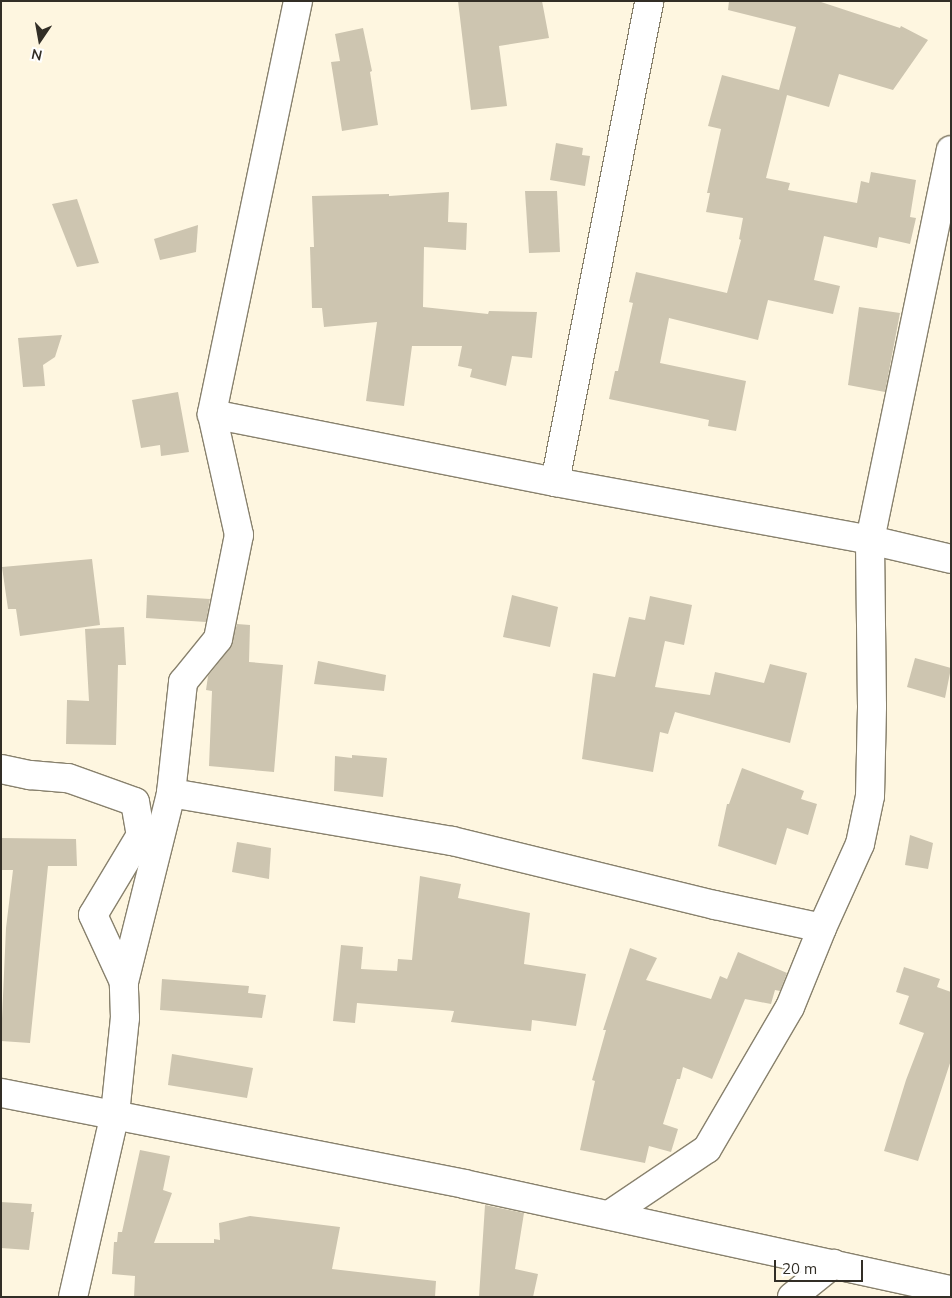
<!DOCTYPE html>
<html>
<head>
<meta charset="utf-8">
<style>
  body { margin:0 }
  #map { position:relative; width:952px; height:1298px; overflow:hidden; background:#fef6e0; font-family:Mulish,sans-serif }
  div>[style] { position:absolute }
  .building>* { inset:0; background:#cdc5b0 }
  .roads { filter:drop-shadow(1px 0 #88816d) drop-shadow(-1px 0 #88816d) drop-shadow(0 1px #88816d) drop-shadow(0 -1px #88816d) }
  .street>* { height:28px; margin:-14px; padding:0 14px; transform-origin:14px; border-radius:14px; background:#fff }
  span { translate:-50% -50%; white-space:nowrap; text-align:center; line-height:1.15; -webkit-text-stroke:5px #fff; paint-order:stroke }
  .frame { position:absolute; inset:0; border:2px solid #322e26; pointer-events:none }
  .north { position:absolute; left:15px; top:15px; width:50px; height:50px; -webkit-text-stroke:4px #fff; paint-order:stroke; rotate:192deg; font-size:14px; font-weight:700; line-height:20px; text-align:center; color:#322e26 }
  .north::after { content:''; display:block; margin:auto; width:18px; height:22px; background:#322e26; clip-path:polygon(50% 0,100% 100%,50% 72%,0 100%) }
  .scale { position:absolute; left:774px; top:1260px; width:89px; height:22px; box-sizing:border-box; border:2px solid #322e26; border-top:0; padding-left:6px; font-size:15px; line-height:18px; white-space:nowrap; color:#322e26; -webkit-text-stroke:4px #fff; paint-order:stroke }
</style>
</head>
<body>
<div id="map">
  <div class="building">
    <div style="clip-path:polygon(458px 1px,542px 1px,549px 38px,499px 46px,507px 106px,471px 110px)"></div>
    <div style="clip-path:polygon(729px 1px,818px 1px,900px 28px,901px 26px,928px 40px,893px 90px,839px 74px,829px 107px,787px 95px,766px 178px,790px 183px,788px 190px,857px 203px,861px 181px,869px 183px,871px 172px,916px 180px,910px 217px,916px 218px,910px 244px,879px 237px,877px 248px,824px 236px,814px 280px,840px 286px,833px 314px,768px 300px,758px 340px,669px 318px,660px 363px,746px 381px,736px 431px,708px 426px,709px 420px,609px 399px,615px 371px,618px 371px,633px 303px,629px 302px,636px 272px,727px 293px,741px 240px,739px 239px,743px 218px,706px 212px,710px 193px,707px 193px,721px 129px,708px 126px,722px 75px,779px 90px,796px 27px,728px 10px)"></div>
    <div style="clip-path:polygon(363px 28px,372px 71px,370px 72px,378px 125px,342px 131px,331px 62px,340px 61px,335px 34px)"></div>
    <div style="clip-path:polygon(556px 143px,583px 148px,582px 155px,590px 156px,585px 186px,550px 180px)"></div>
    <div style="clip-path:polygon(525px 191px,557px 191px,560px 252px,529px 253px)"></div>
    <div style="clip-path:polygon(449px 192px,448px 222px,467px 223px,466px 250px,424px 247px,423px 307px,488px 314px,489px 311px,537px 312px,532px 358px,512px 356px,506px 386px,470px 377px,472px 369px,458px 366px,462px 346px,412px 346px,404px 406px,366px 401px,377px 322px,324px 327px,322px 308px,312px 308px,310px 247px,314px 247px,312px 196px,389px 194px,389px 196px)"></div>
    <div style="clip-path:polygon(77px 199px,99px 263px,77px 267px,52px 204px)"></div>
    <div style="clip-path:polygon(198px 225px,196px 252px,160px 260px,154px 239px)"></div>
    <div style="clip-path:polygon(859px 307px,900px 313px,885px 392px,848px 385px)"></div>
    <div style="clip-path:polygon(62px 335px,55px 357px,43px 365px,45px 386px,23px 387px,18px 338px)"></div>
    <div style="clip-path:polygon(178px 392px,189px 452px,161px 456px,160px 445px,141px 448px,132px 400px)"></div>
    <div style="clip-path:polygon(92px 559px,100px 625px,20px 636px,16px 609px,8px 609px,2px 567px)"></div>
    <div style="clip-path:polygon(147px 595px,210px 599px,206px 622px,146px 618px)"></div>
    <div style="clip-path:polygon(512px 595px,558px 607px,550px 647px,503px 637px)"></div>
    <div style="clip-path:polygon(650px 596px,692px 605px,684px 645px,665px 641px,655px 687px,710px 695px,715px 672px,764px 683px,770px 664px,807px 673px,790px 743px,675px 712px,668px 734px,660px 732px,653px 772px,582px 759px,593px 673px,615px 677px,629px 617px,645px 620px)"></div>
    <div style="clip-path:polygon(237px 624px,250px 625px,249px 662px,283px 665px,274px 772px,209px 766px,212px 691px,206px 690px,208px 676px,230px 648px)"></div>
    <div style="clip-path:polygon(124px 627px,126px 665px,118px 665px,116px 745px,66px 744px,67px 700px,89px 701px,85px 629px)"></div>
    <div style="clip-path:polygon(915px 658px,951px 668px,945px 698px,907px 687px)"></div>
    <div style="clip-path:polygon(318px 661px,386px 675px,384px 691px,314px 684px)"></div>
    <div style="clip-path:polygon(352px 755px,387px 758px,383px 797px,334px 791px,335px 756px,352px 758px)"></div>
    <div style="clip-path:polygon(742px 768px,804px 791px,801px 799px,817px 804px,808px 835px,787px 828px,776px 865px,718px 846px,727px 804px,729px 804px)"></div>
    <div style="clip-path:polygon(910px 835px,933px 843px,928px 869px,905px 865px)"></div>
    <div style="clip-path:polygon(1px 838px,76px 839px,77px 866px,48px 866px,30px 1043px,1px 1041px,6px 928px,13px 870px,1px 870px)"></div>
    <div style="clip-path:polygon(237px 842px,271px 848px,269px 879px,232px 872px)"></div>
    <div style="clip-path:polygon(420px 876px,461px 884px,458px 898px,530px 913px,524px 964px,586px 974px,576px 1026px,532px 1020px,531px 1031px,451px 1022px,454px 1011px,357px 1003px,355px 1023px,333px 1021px,341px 945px,363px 947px,361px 969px,397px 971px,398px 959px,412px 960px)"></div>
    <div style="clip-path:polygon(630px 948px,657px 958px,646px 980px,711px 999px,720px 976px,727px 979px,738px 952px,787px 973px,780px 991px,775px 990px,771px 1004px,745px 999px,712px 1079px,683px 1067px,680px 1079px,677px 1079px,663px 1124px,678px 1129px,671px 1152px,649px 1146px,645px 1163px,580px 1150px,595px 1081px,592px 1080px,606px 1030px,603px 1030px)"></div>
    <div style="clip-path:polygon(904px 967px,940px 979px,937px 987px,951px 992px,951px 1060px,918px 1161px,884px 1151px,906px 1080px,924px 1033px,899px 1024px,909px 996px,896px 992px)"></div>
    <div style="clip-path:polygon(162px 979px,249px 986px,248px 993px,266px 995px,262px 1018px,160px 1010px)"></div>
    <div style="clip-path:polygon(172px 1054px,253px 1068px,247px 1098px,168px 1085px)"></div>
    <div style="clip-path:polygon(140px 1150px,170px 1156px,163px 1190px,172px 1193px,154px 1243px,214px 1243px,214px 1239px,220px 1240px,219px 1223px,250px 1216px,340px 1227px,332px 1269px,436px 1281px,435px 1297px,134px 1297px,135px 1276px,112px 1274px,114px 1242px,117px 1242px,118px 1232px,122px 1232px)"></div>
    <div style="clip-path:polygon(1px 1202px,32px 1204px,31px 1212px,34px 1212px,29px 1250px,1px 1248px)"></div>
    <div style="clip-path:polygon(485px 1205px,524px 1213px,515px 1269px,538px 1274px,533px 1297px,479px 1297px)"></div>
  </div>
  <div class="roads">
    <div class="street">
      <div style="left:298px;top:1px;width:422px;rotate:101.8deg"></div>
      <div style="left:212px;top:414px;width:350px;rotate:11.2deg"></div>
      <div style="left:555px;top:482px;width:320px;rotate:10.4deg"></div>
      <div style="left:870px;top:540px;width:83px;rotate:13.2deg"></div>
      <div style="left:555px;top:482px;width:490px;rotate:-78.9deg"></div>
      <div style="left:1px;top:769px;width:30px;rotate:12deg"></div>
      <div style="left:30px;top:775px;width:38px;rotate:5deg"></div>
      <div style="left:68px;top:778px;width:71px;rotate:19.7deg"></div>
      <div style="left:135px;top:802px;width:34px;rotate:80deg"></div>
      <div style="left:141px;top:835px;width:93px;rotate:121deg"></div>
      <div style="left:93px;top:915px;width:74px;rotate:65.2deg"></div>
      <div style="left:171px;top:793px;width:285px;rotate:9.7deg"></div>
      <div style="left:452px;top:841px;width:271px;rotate:13.7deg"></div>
      <div style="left:715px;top:905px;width:109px;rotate:12.1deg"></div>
      <div style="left:1px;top:1093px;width:472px;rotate:11.1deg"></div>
      <div style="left:464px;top:1184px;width:498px;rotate:12.3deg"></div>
      <div style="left:609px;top:1215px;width:118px;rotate:-34deg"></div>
      <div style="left:707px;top:1149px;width:164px;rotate:-59.7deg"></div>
      <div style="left:790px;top:1007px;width:85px;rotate:-67.9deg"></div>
      <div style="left:822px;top:928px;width:92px;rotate:-65.7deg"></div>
      <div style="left:860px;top:844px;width:49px;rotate:-78.2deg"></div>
      <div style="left:870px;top:796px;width:90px;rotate:-88.7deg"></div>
      <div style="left:872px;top:706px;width:166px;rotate:-90.7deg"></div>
      <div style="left:870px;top:540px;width:398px;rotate:-78.3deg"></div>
      <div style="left:73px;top:1297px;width:188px;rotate:-77.1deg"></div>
      <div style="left:115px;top:1114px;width:97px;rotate:-84.1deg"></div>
      <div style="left:125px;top:1018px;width:36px;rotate:-92deg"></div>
      <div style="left:124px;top:982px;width:195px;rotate:-76deg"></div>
      <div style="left:171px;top:793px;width:112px;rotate:-83.8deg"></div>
      <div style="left:183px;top:682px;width:55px;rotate:-50.9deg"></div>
      <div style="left:218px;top:639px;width:106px;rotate:-78.6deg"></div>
      <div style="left:239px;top:535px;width:124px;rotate:-102.6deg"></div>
      <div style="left:792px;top:1297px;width:53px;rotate:-38.8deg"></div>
    </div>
  </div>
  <div class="frame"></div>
  <div class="north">N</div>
  <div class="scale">20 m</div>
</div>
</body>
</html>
